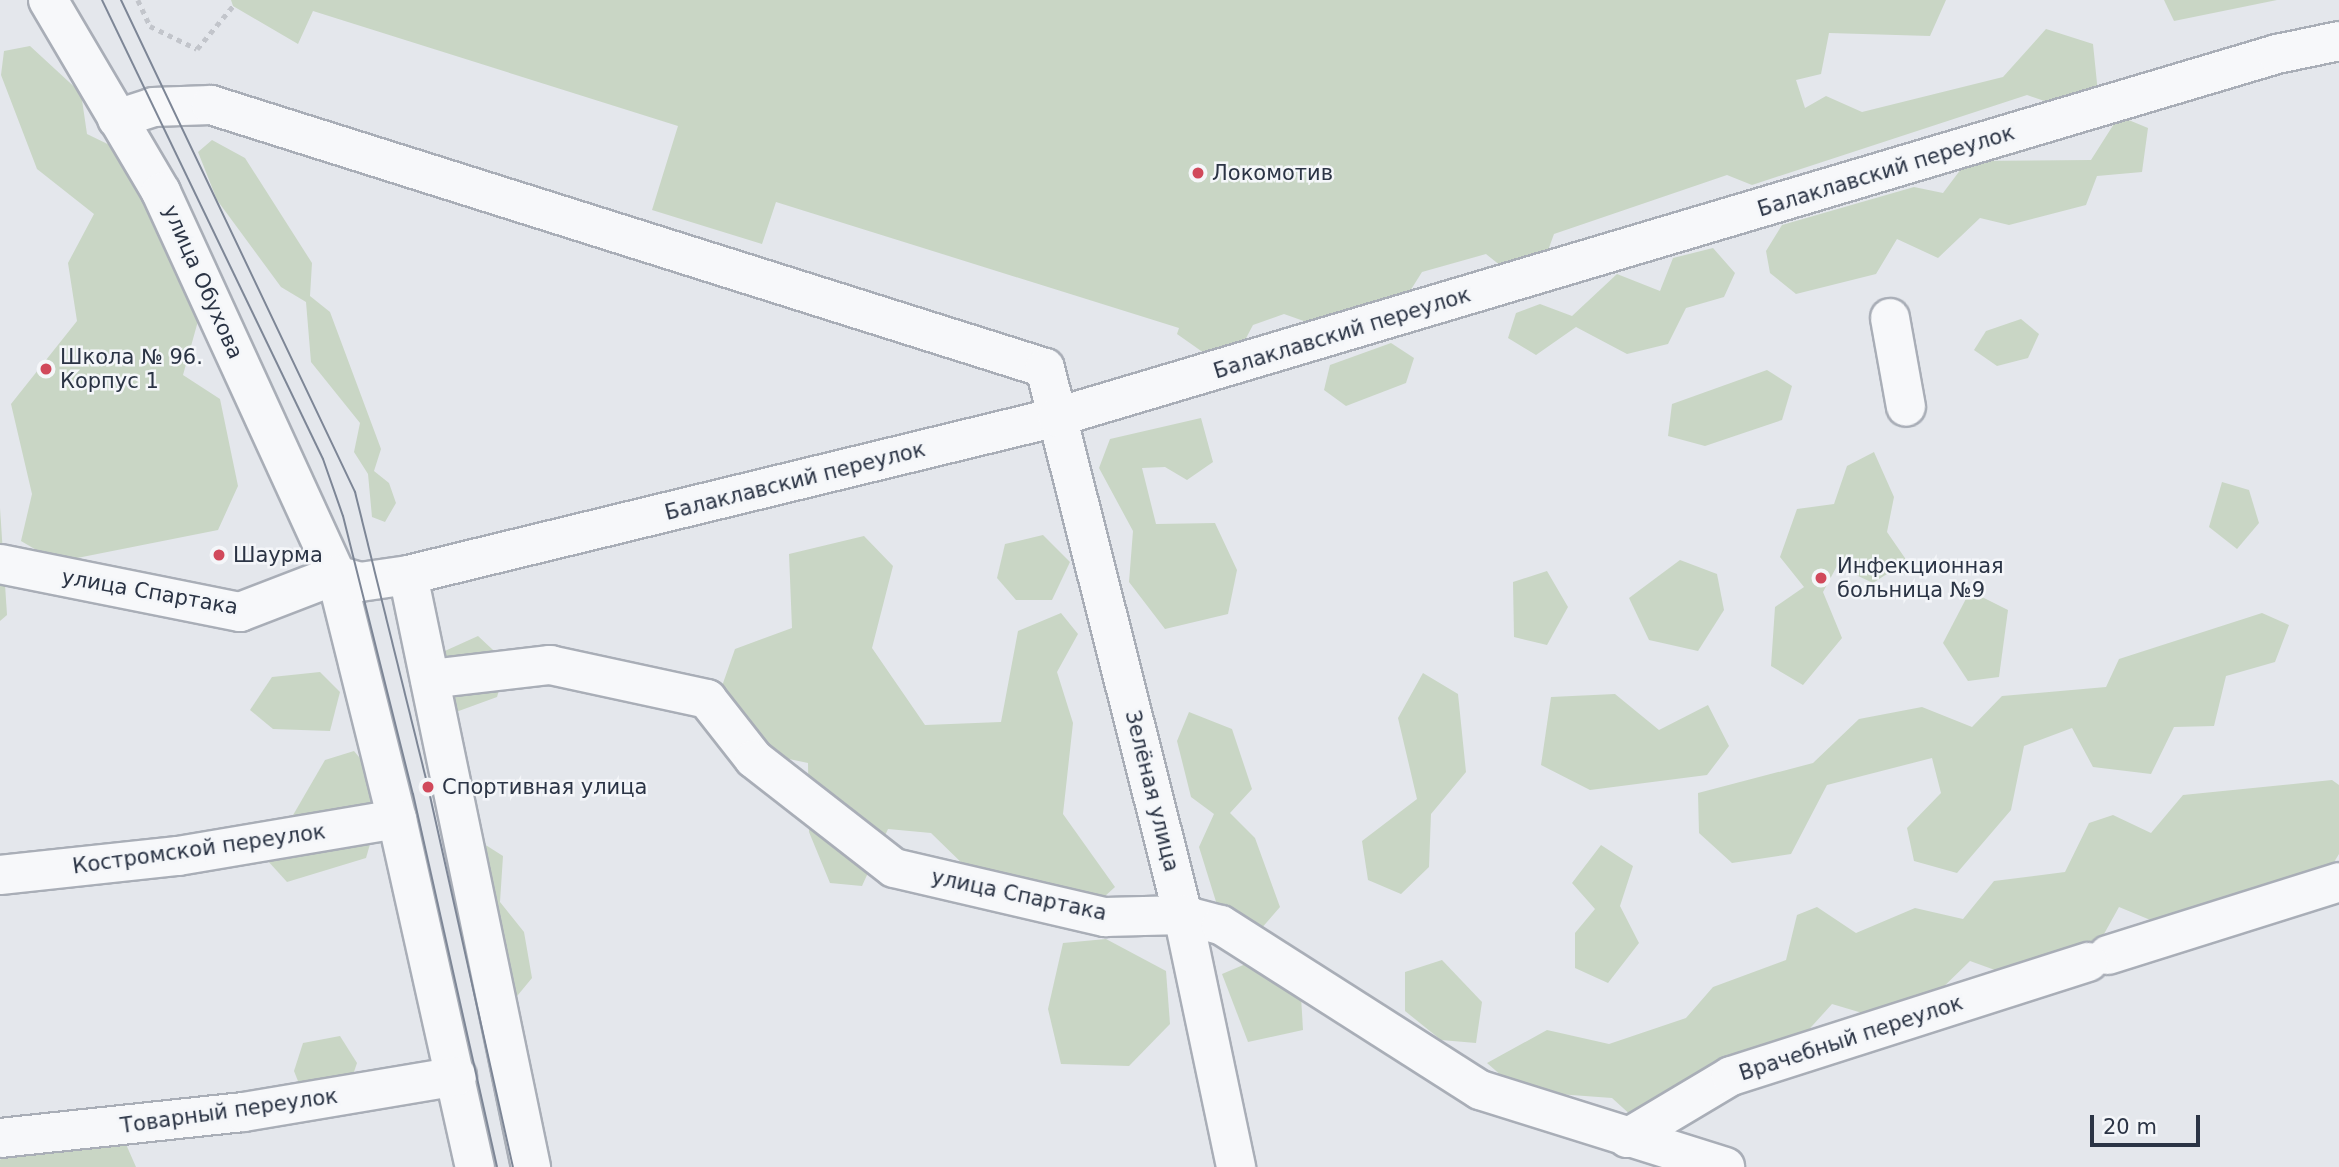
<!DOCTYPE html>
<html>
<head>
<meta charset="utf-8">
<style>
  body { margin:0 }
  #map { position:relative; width:2339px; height:1167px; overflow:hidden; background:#e4e7ec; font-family:"DejaVu Sans",sans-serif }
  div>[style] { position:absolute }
  .green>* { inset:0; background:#c9d6c5 }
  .path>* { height:4.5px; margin-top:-2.25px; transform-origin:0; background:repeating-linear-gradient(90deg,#c2c5cb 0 5px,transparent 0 10px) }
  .roads { filter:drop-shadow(2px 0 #a9aeb7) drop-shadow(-2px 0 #a9aeb7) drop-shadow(0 2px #a9aeb7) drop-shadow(0 -2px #a9aeb7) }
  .minor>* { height:38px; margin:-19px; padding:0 19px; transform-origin:19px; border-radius:19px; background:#f7f8fa }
  .tram>* { height:2px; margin:-1px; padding:0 1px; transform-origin:1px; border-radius:1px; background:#7d8696 }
  .dots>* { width:19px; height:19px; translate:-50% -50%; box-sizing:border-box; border:4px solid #f4f6f9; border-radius:50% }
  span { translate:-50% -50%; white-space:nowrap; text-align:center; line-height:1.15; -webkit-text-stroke:5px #f4f6f9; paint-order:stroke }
  .street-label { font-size:21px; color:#2b3445 }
  .poi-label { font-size:21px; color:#2b3445 }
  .left { translate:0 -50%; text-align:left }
  .scale { position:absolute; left:2090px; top:1115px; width:110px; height:32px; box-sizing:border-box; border:4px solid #2b3445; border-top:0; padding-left:9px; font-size:21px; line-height:24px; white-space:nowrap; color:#2b3445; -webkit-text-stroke:5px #f4f6f9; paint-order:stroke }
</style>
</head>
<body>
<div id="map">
  <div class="green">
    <div style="clip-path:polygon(231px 0,1946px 0,1930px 36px,1829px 33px,1821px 74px,1796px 80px,1805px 108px,1826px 96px,1862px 112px,2003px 77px,2046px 29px,2093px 44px,2098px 93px,2065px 108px,2027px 95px,1752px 185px,1727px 175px,1554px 234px,1546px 256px,1501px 266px,1486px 254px,1422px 272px,1405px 299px,1315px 325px,1284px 314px,1253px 325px,1243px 344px,1204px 353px,1177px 334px,1179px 328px,776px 202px,762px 244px,652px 210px,678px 126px,313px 11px,298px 44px,233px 6px)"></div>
    <div style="clip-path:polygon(2164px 0,2277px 0,2174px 21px)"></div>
    <div style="clip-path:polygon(30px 46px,81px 93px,87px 134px,126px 153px,198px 321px,183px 375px,220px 399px,238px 486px,218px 530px,57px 562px,21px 541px,32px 494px,11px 404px,77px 321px,68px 263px,94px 214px,37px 169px,1px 75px,4px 51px)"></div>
    <div style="clip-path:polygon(2119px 116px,2148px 128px,2142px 172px,2097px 176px,2086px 205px,2009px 225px,1980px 218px,1938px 258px,1897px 239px,1876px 274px,1796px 294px,1770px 273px,1766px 251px,1782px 225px,1914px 187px,1943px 193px,1967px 161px,2091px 160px)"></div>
    <div style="clip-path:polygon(212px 140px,245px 158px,312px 263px,310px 296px,330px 312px,381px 449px,374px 471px,389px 483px,396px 503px,385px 522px,372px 517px,368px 474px,354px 452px,360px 423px,311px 362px,306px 302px,281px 287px,217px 200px,198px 152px)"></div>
    <div style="clip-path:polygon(1713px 248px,1735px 273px,1724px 297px,1686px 308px,1668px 344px,1627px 354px,1576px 327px,1536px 355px,1508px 338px,1516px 313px,1540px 304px,1572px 316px,1617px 274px,1660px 291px,1673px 258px)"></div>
    <div style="clip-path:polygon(2021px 319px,2039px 334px,2028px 358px,1997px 366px,1974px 350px,1986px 331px)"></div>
    <div style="clip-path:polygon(1391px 343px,1414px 358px,1406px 383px,1346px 406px,1324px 390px,1330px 365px)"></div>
    <div style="clip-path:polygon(1767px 370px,1792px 386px,1782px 420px,1705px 446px,1668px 436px,1672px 404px)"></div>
    <div style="clip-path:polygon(1201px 418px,1213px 462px,1187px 480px,1165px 467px,1142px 468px,1156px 524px,1215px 523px,1237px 570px,1228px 614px,1165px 629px,1129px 582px,1133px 531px,1099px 468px,1110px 439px)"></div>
    <div style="clip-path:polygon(1874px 452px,1894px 497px,1887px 532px,1907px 561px,1873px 583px,1837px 566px,1823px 592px,1842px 638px,1803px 685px,1771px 666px,1775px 607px,1804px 587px,1780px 557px,1797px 509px,1834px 504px,1847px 466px)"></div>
    <div style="clip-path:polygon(2222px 482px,2249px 490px,2259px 523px,2237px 549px,2209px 527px)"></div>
    <div style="clip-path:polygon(0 508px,7px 615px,0 621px)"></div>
    <div style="clip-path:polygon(1043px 535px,1070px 562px,1052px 600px,1016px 600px,997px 578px,1005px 544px)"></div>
    <div style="clip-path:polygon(864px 536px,893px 566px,872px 648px,925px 725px,1001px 722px,1018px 631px,1061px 613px,1078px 634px,1057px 672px,1073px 723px,1063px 814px,1115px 887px,1093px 907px,968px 869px,931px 833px,888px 829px,862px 886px,830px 883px,809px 832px,808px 763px,770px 755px,722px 686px,735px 649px,792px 628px,789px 554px)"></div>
    <div style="clip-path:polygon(1680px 560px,1717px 574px,1724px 610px,1698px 651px,1649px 640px,1629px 598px)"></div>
    <div style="clip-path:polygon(1547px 571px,1568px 607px,1547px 645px,1514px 637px,1513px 582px)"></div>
    <div style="clip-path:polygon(1970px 591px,2008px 610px,1999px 677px,1968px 681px,1943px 643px)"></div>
    <div style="clip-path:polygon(2262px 613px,2289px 625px,2275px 662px,2226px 676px,2214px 726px,2174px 727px,2151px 774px,2093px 767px,2072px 728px,2024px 746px,2011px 810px,1957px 873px,1914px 861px,1907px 828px,1941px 793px,1932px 758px,1827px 785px,1791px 854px,1732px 863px,1699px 833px,1698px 793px,1813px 763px,1859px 719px,1922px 707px,1972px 727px,2002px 696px,2106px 687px,2119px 659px)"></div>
    <div style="clip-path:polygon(478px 636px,507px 663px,497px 697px,456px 712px,442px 772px,424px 754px,416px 681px,436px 655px)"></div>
    <div style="clip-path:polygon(320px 672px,340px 692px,330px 731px,273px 729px,250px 710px,272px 677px)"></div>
    <div style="clip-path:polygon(1423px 673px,1458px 694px,1466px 772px,1431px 814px,1429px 867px,1401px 894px,1368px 880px,1362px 841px,1417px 799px,1398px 718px)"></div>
    <div style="clip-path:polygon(1615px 694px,1659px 730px,1708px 705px,1729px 746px,1707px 775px,1590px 790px,1541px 765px,1551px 697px)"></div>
    <div style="clip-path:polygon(1189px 712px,1232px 729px,1252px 789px,1230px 813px,1255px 838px,1280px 907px,1253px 938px,1222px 921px,1199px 847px,1214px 814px,1191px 797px,1177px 741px)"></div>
    <div style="clip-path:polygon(354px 751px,386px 789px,366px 858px,287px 882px,267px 860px,325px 760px)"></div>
    <div style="clip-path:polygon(2332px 780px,2339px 785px,2339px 854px,2325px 877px,2160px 924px,2119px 907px,2094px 952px,2006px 974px,1970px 961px,1934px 996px,1869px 1015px,1832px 1004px,1803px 1036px,1727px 1057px,1698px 1119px,1655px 1137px,1612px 1098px,1519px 1091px,1487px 1063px,1547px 1030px,1609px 1044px,1686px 1018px,1713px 987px,1786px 960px,1797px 915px,1817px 907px,1856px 933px,1915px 908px,1963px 919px,1994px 881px,2065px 872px,2089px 823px,2113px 815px,2151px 833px,2183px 795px)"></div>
    <div style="clip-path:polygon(473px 837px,503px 856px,500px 902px,524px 932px,532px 978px,513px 1001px,478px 925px,452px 883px)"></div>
    <div style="clip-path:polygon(1601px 845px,1633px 866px,1620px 906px,1639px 943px,1608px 983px,1575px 968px,1575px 933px,1595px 909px,1572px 883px)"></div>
    <div style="clip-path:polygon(1106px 939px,1166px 971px,1170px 1024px,1129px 1066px,1061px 1064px,1048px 1009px,1063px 943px)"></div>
    <div style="clip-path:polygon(1442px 960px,1482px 1002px,1476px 1043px,1441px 1040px,1405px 1011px,1405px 972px)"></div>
    <div style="clip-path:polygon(1248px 963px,1301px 996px,1303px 1030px,1248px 1042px,1222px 974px)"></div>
    <div style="clip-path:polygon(340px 1036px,357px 1063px,344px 1101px,307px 1104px,294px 1071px,303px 1043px)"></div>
    <div style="clip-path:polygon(19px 1138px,52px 1153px,125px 1142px,136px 1167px,0 1167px,0 1160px)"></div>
  </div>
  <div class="path">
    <div style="left:138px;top:0;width:29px;rotate:65deg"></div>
    <div style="left:150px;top:26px;width:52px;rotate:26.1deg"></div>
    <div style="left:197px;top:49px;width:56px;rotate:-50.1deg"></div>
  </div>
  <div class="roads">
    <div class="minor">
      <div style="left:48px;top:0;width:223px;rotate:59.5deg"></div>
      <div style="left:161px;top:192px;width:421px;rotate:65.4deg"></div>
      <div style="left:336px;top:575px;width:252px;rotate:76deg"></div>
      <div style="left:397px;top:819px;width:357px;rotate:77.4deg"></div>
      <div style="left:117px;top:119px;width:38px;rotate:-18deg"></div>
      <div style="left:153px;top:107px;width:58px;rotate:-2deg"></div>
      <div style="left:211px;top:105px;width:874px;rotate:17.5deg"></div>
      <div style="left:1045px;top:368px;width:564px;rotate:75.84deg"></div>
      <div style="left:1183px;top:915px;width:258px;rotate:78.1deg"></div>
      <div style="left:1890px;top:318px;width:90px;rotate:79.8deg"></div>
      <div style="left:0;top:564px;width:245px;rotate:11.3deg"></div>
      <div style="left:240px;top:612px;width:103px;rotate:-21.1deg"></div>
      <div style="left:336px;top:575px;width:25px;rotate:16deg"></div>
      <div style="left:360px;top:582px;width:49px;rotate:-8.3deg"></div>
      <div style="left:408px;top:575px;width:668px;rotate:-13.68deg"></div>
      <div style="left:1057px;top:417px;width:1273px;rotate:-16.57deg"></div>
      <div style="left:2277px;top:54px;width:63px;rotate:-11.8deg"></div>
      <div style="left:408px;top:575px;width:605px;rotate:78.26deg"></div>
      <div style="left:430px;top:679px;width:121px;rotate:-6.7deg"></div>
      <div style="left:550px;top:665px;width:161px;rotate:12.2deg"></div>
      <div style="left:707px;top:699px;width:76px;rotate:51.9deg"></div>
      <div style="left:754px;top:759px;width:177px;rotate:37.9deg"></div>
      <div style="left:894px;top:868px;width:217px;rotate:13.1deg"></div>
      <div style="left:1105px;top:917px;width:78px;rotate:-1.5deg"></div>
      <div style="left:1183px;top:915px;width:39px;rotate:15deg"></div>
      <div style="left:1221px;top:925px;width:307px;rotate:32.5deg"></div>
      <div style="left:1480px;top:1090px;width:257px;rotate:17.4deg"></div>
      <div style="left:0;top:875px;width:179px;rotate:-6.1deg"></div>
      <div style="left:178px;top:856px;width:222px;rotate:-9.6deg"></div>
      <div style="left:2108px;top:955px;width:242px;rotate:-17.5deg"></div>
      <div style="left:0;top:1138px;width:244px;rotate:-6.1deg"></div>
      <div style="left:243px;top:1112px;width:217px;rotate:-9.5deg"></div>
      <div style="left:1627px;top:1138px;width:121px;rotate:-30.8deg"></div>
      <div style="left:1731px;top:1076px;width:375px;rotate:-17.7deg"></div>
    </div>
  </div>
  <div class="tram">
    <div style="left:102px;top:0;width:509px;rotate:64.29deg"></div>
    <div style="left:323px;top:459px;width:60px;rotate:70.7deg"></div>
    <div style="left:343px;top:516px;width:287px;rotate:75.9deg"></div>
    <div style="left:413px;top:794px;width:382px;rotate:77.3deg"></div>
    <div style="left:121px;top:0;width:545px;rotate:64.56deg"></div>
    <div style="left:355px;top:492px;width:304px;rotate:76.1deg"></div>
    <div style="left:428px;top:787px;width:389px;rotate:77.4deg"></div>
  </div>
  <div class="dots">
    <div style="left:1198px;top:173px;background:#d1495b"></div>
    <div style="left:46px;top:369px;background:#d1495b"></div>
    <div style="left:219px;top:555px;background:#d1495b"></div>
    <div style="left:1821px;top:578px;background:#d1495b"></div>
    <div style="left:428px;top:787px;background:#d1495b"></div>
  </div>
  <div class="street-label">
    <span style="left:1886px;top:171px;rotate:-17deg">Балаклавский переулок</span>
    <span style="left:203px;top:282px;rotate:66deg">улица Обухова</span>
    <span style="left:1342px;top:333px;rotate:-17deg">Балаклавский переулок</span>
    <span style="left:795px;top:481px;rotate:-14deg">Балаклавский переулок</span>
    <span style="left:150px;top:592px;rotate:10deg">улица Спартака</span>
    <span style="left:1152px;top:791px;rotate:76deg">Зелёная улица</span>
    <span style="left:199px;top:849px;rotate:-8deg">Костромской переулок</span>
    <span style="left:1019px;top:895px;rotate:12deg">улица Спартака</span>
    <span style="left:1851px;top:1038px;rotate:-18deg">Врачебный переулок</span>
    <span style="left:229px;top:1111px;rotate:-8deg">Товарный переулок</span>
  </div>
  <div class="poi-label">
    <span class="left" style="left:1212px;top:173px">Локомотив</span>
    <span class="left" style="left:60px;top:369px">Школа № 96.<br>Корпус 1</span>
    <span class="left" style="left:233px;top:555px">Шаурма</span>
    <span class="left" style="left:1837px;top:578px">Инфекционная<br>больница №9</span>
    <span class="left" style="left:442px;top:787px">Спортивная улица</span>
  </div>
  <div class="scale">20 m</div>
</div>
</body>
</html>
